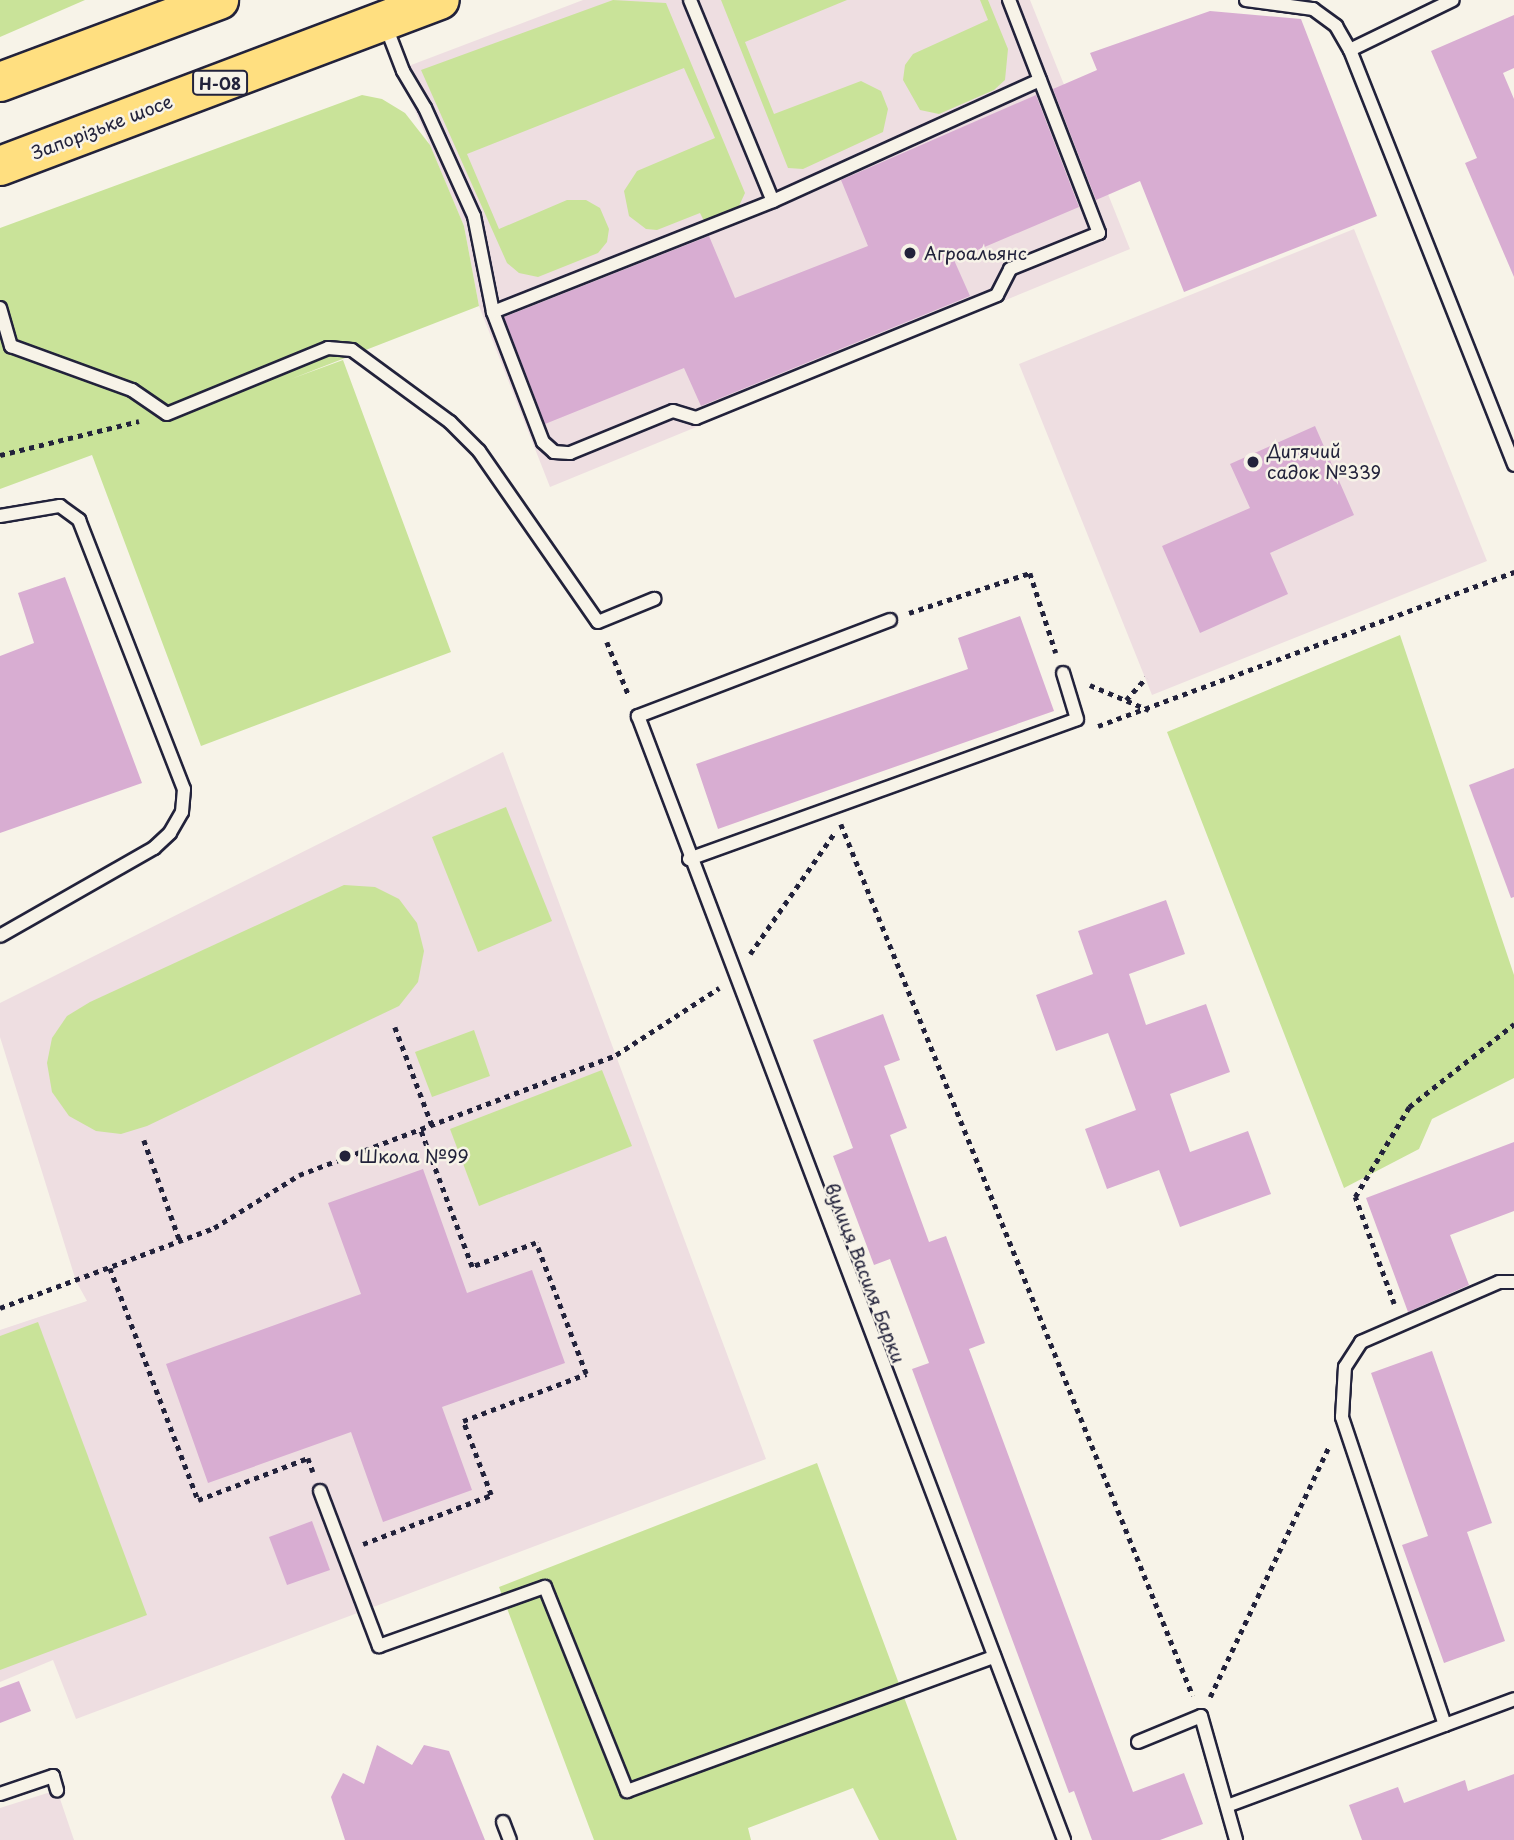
<!DOCTYPE html>
<html>
<head>
<meta charset="utf-8">
<style>
  body { margin:0 }
  #map { position:relative; width:1514px; height:1840px; overflow:hidden; background:#f7f3e8; font-family:"Playpen Sans",sans-serif }
  div>[style] { position:absolute }
  .built>* { inset:0; background:#eedee1 }
  .green>* { inset:0; background:#c9e399 }
  .building>* { inset:0; background:#d8add2 }
  .path>* { height:4.5px; margin-top:-2.25px; transform-origin:0; background:repeating-linear-gradient(90deg,#22223b 0 5px,transparent 0 10px) }
  .roads { filter:drop-shadow(2px 0 #22223b) drop-shadow(-2px 0 #22223b) drop-shadow(0 2px #22223b) drop-shadow(0 -2px #22223b) }
  .service>* { height:12px; margin:-6px; padding:0 6px; transform-origin:6px; border-radius:6px; background:#f7f3e8 }
  .primary>* { height:38px; margin:-19px; padding:0 19px; transform-origin:19px; border-radius:19px; background:#ffdf80 }
  .dots>* { width:19px; height:19px; translate:-50% -50%; box-sizing:border-box; border:4px solid #f7f3e8; border-radius:50% }
  span { translate:-50% -50%; white-space:nowrap; text-align:center; line-height:1.15; -webkit-text-stroke:5px #f7f3e8; paint-order:stroke }
  .shield-label span { padding:2px 5px; background:#f7f3e8; border:2px solid; border-radius:5px; -webkit-text-stroke-width:0 }
  .shield-label { font-size:16px; color:#22223b; font-weight:700 }
  .street-label { font-size:18px; color:#22223b }
  .poi-label { font-size:18px; color:#22223b }
  .left { translate:0 -50%; text-align:left }
</style>
</head>
<body>
<div id="map">
  <div class="built">
    <div style="clip-path:polygon(583px 0,1030px 0,1130px 249px,550px 487px,479px 306px,464px 226px,398px 70px)"></div>
    <div style="clip-path:polygon(1354px 229px,1487px 561px,1152px 695px,1019px 364px)"></div>
    <div style="clip-path:polygon(503px 752px,766px 1459px,76px 1719px,53px 1660px,0 1682px,0 1330px,87px 1301px,76px 1281px,0 1037px,0 1003px)"></div>
    <div style="clip-path:polygon(57px 1790px,74px 1840px,0 1840px,0 1808px)"></div>
  </div>
  <div class="green">
    <div style="clip-path:polygon(0 0,85px 0,0 37px)"></div>
    <div style="clip-path:polygon(613px 0,666px 3px,745px 193px,739px 206px,704px 221px,700px 213px,657px 230px,646px 229px,629px 216px,624px 191px,637px 171px,715px 138px,684px 68px,467px 154px,499px 229px,567px 200px,586px 200px,600px 208px,609px 229px,607px 242px,598px 253px,538px 277px,519px 273px,507px 263px,421px 70px)"></div>
    <div style="clip-path:polygon(721px 0,847px 0,745px 42px,774px 114px,861px 81px,881px 91px,888px 109px,883px 132px,803px 169px,788px 168px)"></div>
    <div style="clip-path:polygon(980px 0,988px 0,1008px 49px,1005px 80px,994px 90px,939px 114px,920px 110px,903px 80px,905px 65px,913px 54px,988px 20px)"></div>
    <div style="clip-path:polygon(362px 95px,382px 99px,405px 113px,430px 145px,464px 226px,479px 306px,291px 379px,343px 360px,451px 652px,201px 746px,92px 455px,0 489px,0 228px)"></div>
    <div style="clip-path:polygon(1400px 635px,1514px 975px,1514px 1078px,1432px 1119px,1419px 1149px,1344px 1188px,1167px 732px)"></div>
    <div style="clip-path:polygon(506px 807px,552px 921px,478px 952px,432px 837px)"></div>
    <div style="clip-path:polygon(344px 885px,375px 887px,399px 899px,417px 923px,424px 951px,418px 982px,399px 1006px,147px 1126px,121px 1134px,96px 1131px,69px 1116px,52px 1092px,47px 1063px,52px 1038px,67px 1016px,90px 1002px)"></div>
    <div style="clip-path:polygon(474px 1030px,490px 1076px,432px 1097px,415px 1052px)"></div>
    <div style="clip-path:polygon(602px 1070px,632px 1146px,479px 1206px,450px 1129px)"></div>
    <div style="clip-path:polygon(38px 1322px,147px 1615px,0 1670px,0 1336px)"></div>
    <div style="clip-path:polygon(817px 1463px,957px 1840px,879px 1840px,853px 1788px,748px 1828px,751px 1840px,594px 1840px,499px 1587px)"></div>
  </div>
  <div class="building">
    <div style="clip-path:polygon(1210px 11px,1301px 19px,1377px 216px,1184px 292px,1140px 181px,1096px 200px,1053px 89px,1097px 70px,1090px 53px)"></div>
    <div style="clip-path:polygon(1514px 15px,1514px 68px,1503px 73px,1514px 99px,1514px 277px,1465px 163px,1477px 158px,1431px 51px)"></div>
    <div style="clip-path:polygon(1036px 95px,1079px 207px,954px 260px,970px 296px,701px 406px,684px 368px,545px 424px,504px 317px,709px 236px,735px 298px,868px 246px,841px 180px)"></div>
    <div style="clip-path:polygon(1315px 426px,1354px 515px,1270px 553px,1288px 594px,1200px 633px,1162px 546px,1250px 508px,1230px 464px)"></div>
    <div style="clip-path:polygon(65px 577px,142px 783px,0 833px,0 656px,34px 643px,18px 593px)"></div>
    <div style="clip-path:polygon(1020px 616px,1054px 711px,718px 829px,696px 764px,968px 669px,958px 638px)"></div>
    <div style="clip-path:polygon(1514px 768px,1514px 897px,1511px 898px,1469px 785px)"></div>
    <div style="clip-path:polygon(1166px 900px,1185px 954px,1129px 974px,1146px 1025px,1206px 1004px,1230px 1072px,1170px 1094px,1190px 1152px,1248px 1131px,1271px 1194px,1180px 1227px,1159px 1170px,1107px 1189px,1085px 1129px,1136px 1110px,1108px 1033px,1056px 1051px,1036px 995px,1093px 974px,1078px 931px)"></div>
    <div style="clip-path:polygon(883px 1014px,900px 1060px,884px 1066px,907px 1128px,890px 1135px,929px 1242px,946px 1236px,985px 1343px,969px 1349px,1133px 1792px,1184px 1773px,1203px 1824px,1160px 1840px,1092px 1840px,1074px 1791px,1069px 1793px,912px 1369px,929px 1363px,890px 1259px,874px 1265px,833px 1156px,853px 1148px,813px 1040px)"></div>
    <div style="clip-path:polygon(1514px 1142px,1514px 1211px,1450px 1235px,1469px 1285px,1408px 1312px,1366px 1198px)"></div>
    <div style="clip-path:polygon(423px 1169px,467px 1293px,532px 1270px,565px 1363px,442px 1407px,472px 1490px,383px 1522px,351px 1432px,208px 1483px,166px 1364px,361px 1294px,328px 1203px)"></div>
    <div style="clip-path:polygon(1432px 1351px,1492px 1523px,1467px 1532px,1505px 1641px,1444px 1663px,1402px 1545px,1428px 1536px,1371px 1373px)"></div>
    <div style="clip-path:polygon(312px 1521px,330px 1570px,287px 1585px,269px 1537px)"></div>
    <div style="clip-path:polygon(19px 1681px,31px 1711px,0 1723px,0 1688px)"></div>
    <div style="clip-path:polygon(377px 1745px,412px 1765px,424px 1745px,449px 1751px,485px 1840px,345px 1840px,331px 1797px,343px 1773px,364px 1784px)"></div>
    <div style="clip-path:polygon(1514px 1774px,1514px 1840px,1362px 1840px,1349px 1805px,1398px 1787px,1404px 1803px,1465px 1780px,1468px 1791px)"></div>
  </div>
  <div class="path">
    <div style="left:0;top:455px;width:143px;rotate:-13.7deg"></div>
    <div style="left:909px;top:613px;width:127px;rotate:-18.3deg"></div>
    <div style="left:1030px;top:573px;width:84px;rotate:72deg"></div>
    <div style="left:607px;top:642px;width:58px;rotate:67.8deg"></div>
    <div style="left:1090px;top:685px;width:64px;rotate:23deg"></div>
    <div style="left:1126px;top:700px;width:30px;rotate:-48deg"></div>
    <div style="left:1098px;top:726px;width:444px;rotate:-20.3deg"></div>
    <div style="left:841px;top:824px;width:940px;rotate:68.02deg"></div>
    <div style="left:750px;top:954px;width:149px;rotate:-55.1deg"></div>
    <div style="left:395px;top:1027px;width:105px;rotate:69.3deg"></div>
    <div style="left:144px;top:1140px;width:107px;rotate:70.4deg"></div>
    <div style="left:110px;top:1268px;width:248px;rotate:69.2deg"></div>
    <div style="left:198px;top:1500px;width:118px;rotate:-20.9deg"></div>
    <div style="left:308px;top:1458px;width:15px;rotate:70deg"></div>
    <div style="left:1394px;top:1304px;width:114px;rotate:-110deg"></div>
    <div style="left:1355px;top:1197px;width:105px;rotate:-59deg"></div>
    <div style="left:1409px;top:1107px;width:134px;rotate:-38.3deg"></div>
    <div style="left:0;top:1308px;width:228px;rotate:-20.5deg"></div>
    <div style="left:214px;top:1228px;width:100px;rotate:-31.9deg"></div>
    <div style="left:299px;top:1175px;width:339px;rotate:-20.7deg"></div>
    <div style="left:616px;top:1055px;width:123px;rotate:-33deg"></div>
    <div style="left:363px;top:1544px;width:137px;rotate:-20.9deg"></div>
    <div style="left:491px;top:1495px;width:79px;rotate:-110.7deg"></div>
    <div style="left:463px;top:1421px;width:132px;rotate:-20.9deg"></div>
    <div style="left:586px;top:1374px;width:140px;rotate:-110.9deg"></div>
    <div style="left:536px;top:1243px;width:68px;rotate:159.4deg"></div>
    <div style="left:472px;top:1267px;width:147px;rotate:-110.6deg"></div>
    <div style="left:1210px;top:1697px;width:276px;rotate:-64.6deg"></div>
  </div>
  <div class="roads">
    <div class="service">
      <div style="left:690px;top:0;width:217px;rotate:67.6deg"></div>
      <div style="left:1246px;top:0;width:68px;rotate:7.7deg"></div>
      <div style="left:1313px;top:9px;width:29px;rotate:36deg"></div>
      <div style="left:1336px;top:26px;width:28px;rotate:60deg"></div>
      <div style="left:1350px;top:50px;width:446px;rotate:68.4deg"></div>
      <div style="left:385px;top:24px;width:50px;rotate:69deg"></div>
      <div style="left:403px;top:71px;width:43px;rotate:59.3deg"></div>
      <div style="left:425px;top:108px;width:119px;rotate:65.6deg"></div>
      <div style="left:474px;top:216px;width:98px;rotate:78.8deg"></div>
      <div style="left:493px;top:312px;width:139px;rotate:69deg"></div>
      <div style="left:543px;top:442px;width:15px;rotate:42deg"></div>
      <div style="left:554px;top:452px;width:16px;rotate:4deg"></div>
      <div style="left:570px;top:453px;width:111px;rotate:-22.2deg"></div>
      <div style="left:673px;top:411px;width:24px;rotate:17deg"></div>
      <div style="left:696px;top:418px;width:325px;rotate:-22.2deg"></div>
      <div style="left:997px;top:295px;width:29px;rotate:-63deg"></div>
      <div style="left:1010px;top:269px;width:96px;rotate:-22deg"></div>
      <div style="left:1099px;top:233px;width:250px;rotate:-111.1deg"></div>
      <div style="left:1350px;top:50px;width:114px;rotate:-25.9deg"></div>
      <div style="left:0;top:308px;width:40px;rotate:74deg"></div>
      <div style="left:11px;top:346px;width:129px;rotate:20deg"></div>
      <div style="left:132px;top:390px;width:42px;rotate:34.4deg"></div>
      <div style="left:167px;top:414px;width:174px;rotate:-22.3deg"></div>
      <div style="left:328px;top:348px;width:24px;rotate:5deg"></div>
      <div style="left:352px;top:350px;width:122px;rotate:36.3deg"></div>
      <div style="left:450px;top:422px;width:41px;rotate:45deg"></div>
      <div style="left:479px;top:451px;width:208px;rotate:55.2deg"></div>
      <div style="left:598px;top:622px;width:61px;rotate:-22.3deg"></div>
      <div style="left:493px;top:312px;width:301px;rotate:-21.6deg"></div>
      <div style="left:773px;top:201px;width:293px;rotate:-24.4deg"></div>
      <div style="left:0;top:516px;width:61px;rotate:-9.5deg"></div>
      <div style="left:60px;top:506px;width:24px;rotate:36deg"></div>
      <div style="left:79px;top:520px;width:289px;rotate:68.7deg"></div>
      <div style="left:184px;top:789px;width:23px;rotate:95deg"></div>
      <div style="left:182px;top:812px;width:24px;rotate:120deg"></div>
      <div style="left:170px;top:833px;width:22px;rotate:137deg"></div>
      <div style="left:154px;top:848px;width:177px;rotate:150.3deg"></div>
      <div style="left:890px;top:620px;width:270px;rotate:159.1deg"></div>
      <div style="left:638px;top:716px;width:1202px;rotate:69.24deg"></div>
      <div style="left:689px;top:859px;width:412px;rotate:-19.8deg"></div>
      <div style="left:1077px;top:719px;width:48px;rotate:-106.9deg"></div>
      <div style="left:320px;top:1491px;width:166px;rotate:69.2deg"></div>
      <div style="left:379px;top:1646px;width:176px;rotate:-19.6deg"></div>
      <div style="left:545px;top:1587px;width:220px;rotate:68.1deg"></div>
      <div style="left:627px;top:1791px;width:391px;rotate:-20.1deg"></div>
      <div style="left:1445px;top:1725px;width:325px;rotate:-108.5deg"></div>
      <div style="left:1342px;top:1417px;width:50px;rotate:-86.6deg"></div>
      <div style="left:1345px;top:1367px;width:30px;rotate:-57deg"></div>
      <div style="left:1361px;top:1342px;width:150px;rotate:-23.5deg"></div>
      <div style="left:1499px;top:1282px;width:15px"></div>
      <div style="left:1138px;top:1742px;width:68px;rotate:-22.4deg"></div>
      <div style="left:1201px;top:1716px;width:129px;rotate:74.2deg"></div>
      <div style="left:0;top:1794px;width:56px;rotate:-18.8deg"></div>
      <div style="left:53px;top:1776px;width:15px;rotate:74deg"></div>
      <div style="left:1227px;top:1806px;width:306px;rotate:-20.4deg"></div>
      <div style="left:503px;top:1822px;width:19px;rotate:69deg"></div>
    </div>
    <div class="primary">
      <div style="left:0;top:82px;width:234px;rotate:-20.5deg"></div>
      <div style="left:0;top:166px;width:470px;rotate:-20.7deg"></div>
    </div>
  </div>
  <div class="dots">
    <div style="left:910px;top:253px;background:#22223b"></div>
    <div style="left:1253px;top:462px;background:#22223b"></div>
    <div style="left:345px;top:1156px;background:#22223b"></div>
  </div>
  <div class="shield-label">
    <span style="left:220px;top:83px">Н-08</span>
  </div>
  <div class="street-label">
    <span style="left:102px;top:127px;rotate:-21deg">Запорізьке шосе</span>
    <span style="left:865px;top:1273px;rotate:69deg">вулиця Василя Барки</span>
  </div>
  <div class="poi-label">
    <span class="left" style="left:924px;top:253px">Агроальянс</span>
    <span class="left" style="left:1267px;top:462px">Дитячий<br>садок №339</span>
    <span class="left" style="left:359px;top:1156px">Школа №99</span>
  </div>
</div>
</body>
</html>
